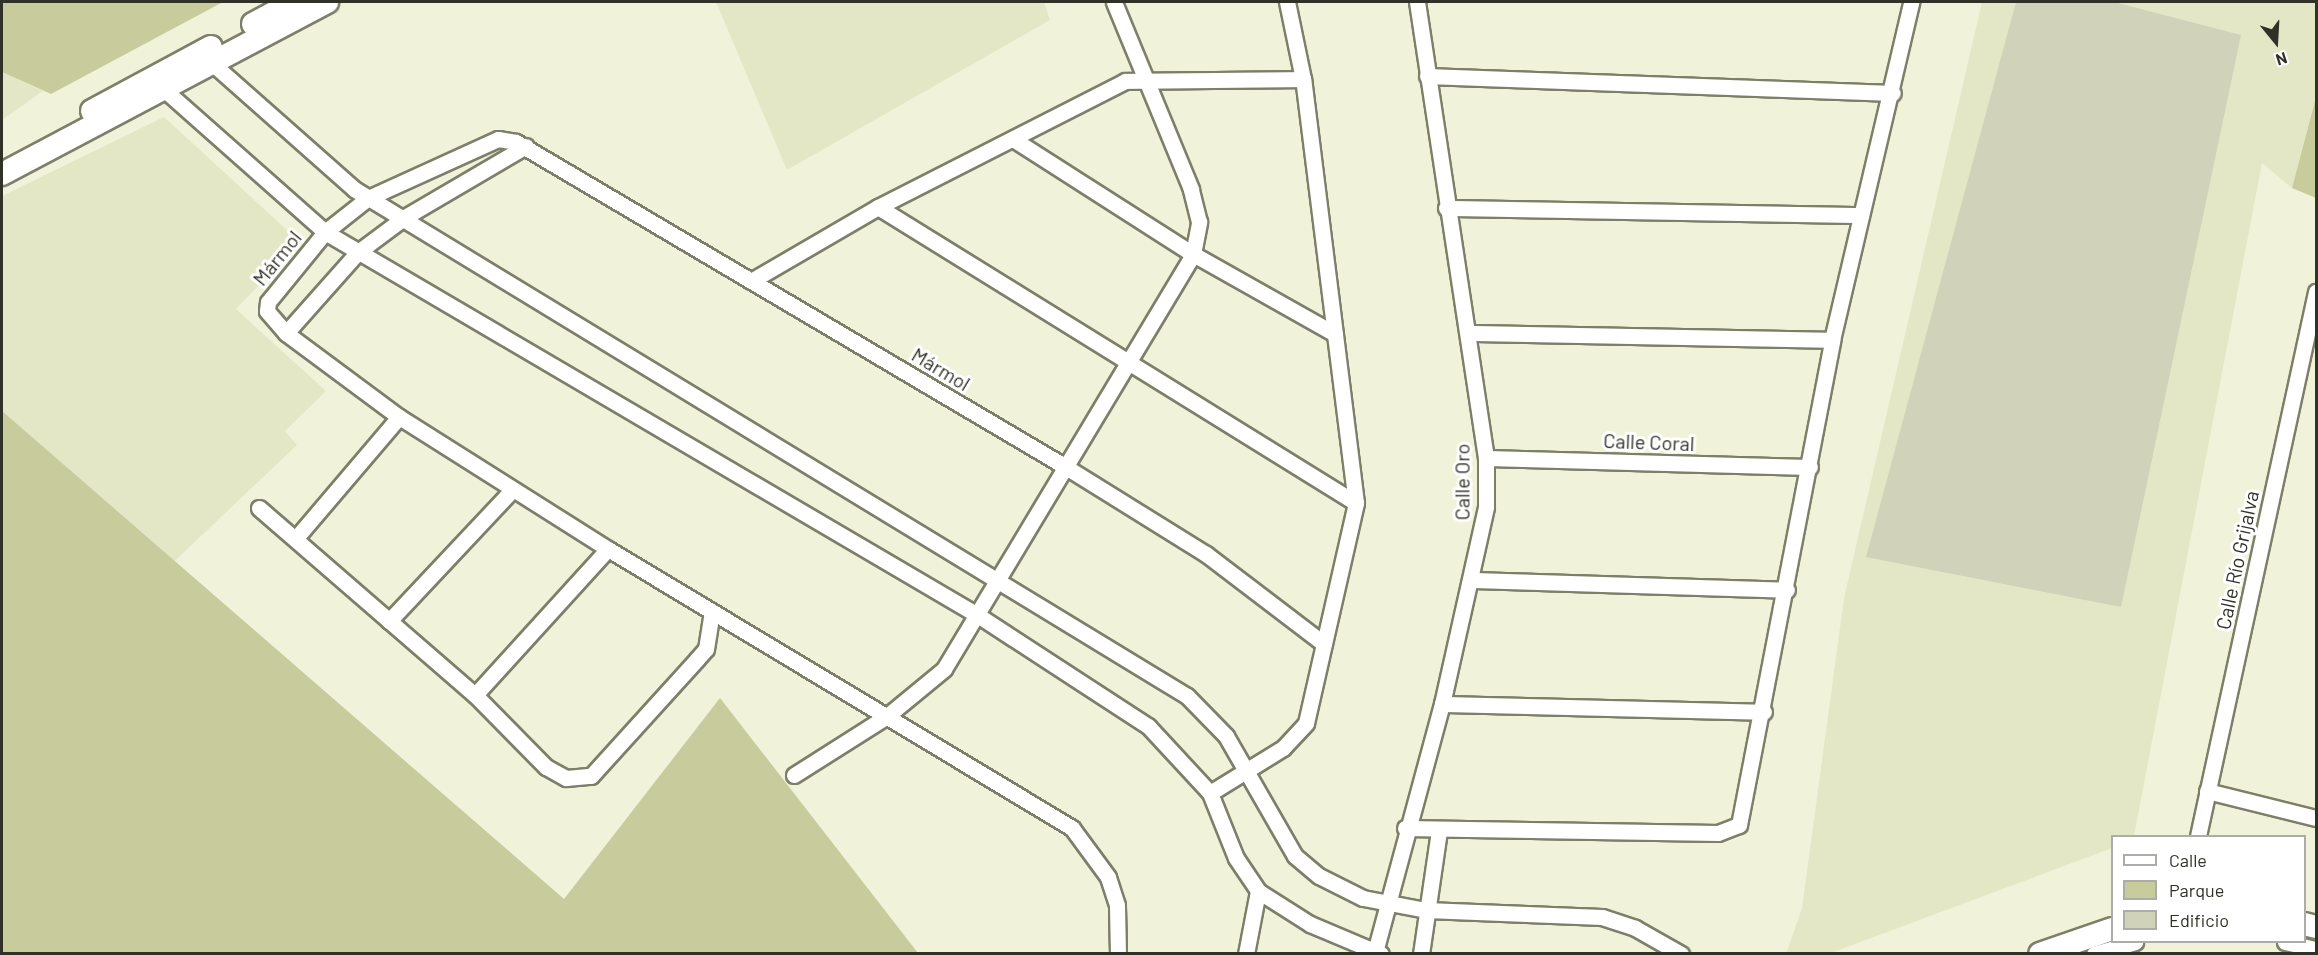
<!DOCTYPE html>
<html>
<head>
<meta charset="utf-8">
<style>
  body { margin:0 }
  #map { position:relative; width:2318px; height:955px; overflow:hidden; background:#f0f3d9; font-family:Barlow,sans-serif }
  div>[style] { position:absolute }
  .built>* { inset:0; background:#e4e7c6 }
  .green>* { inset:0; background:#c8cc9c }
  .building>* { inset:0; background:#d0d2b9 }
  .roads { filter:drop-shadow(2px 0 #7d7f68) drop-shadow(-2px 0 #7d7f68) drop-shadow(0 2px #7d7f68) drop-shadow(0 -2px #7d7f68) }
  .street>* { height:15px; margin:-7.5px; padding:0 7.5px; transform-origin:7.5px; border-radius:7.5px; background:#fff }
  .secondary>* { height:22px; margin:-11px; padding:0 11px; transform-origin:11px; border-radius:11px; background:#fff }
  span { translate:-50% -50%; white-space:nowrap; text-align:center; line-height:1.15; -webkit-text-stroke:6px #fff; paint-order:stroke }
  .street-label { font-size:20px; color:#303127 }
  .frame { position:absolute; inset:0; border:3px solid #303127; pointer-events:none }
  .legend { position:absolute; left:2111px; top:835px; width:195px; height:108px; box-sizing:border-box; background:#fff; border:2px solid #acada9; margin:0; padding:8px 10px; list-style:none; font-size:18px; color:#303127 }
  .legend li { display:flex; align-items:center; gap:12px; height:30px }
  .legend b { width:30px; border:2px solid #acada9 }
  .north { position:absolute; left:2246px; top:12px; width:60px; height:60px; -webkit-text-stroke:4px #fff; paint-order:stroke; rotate:162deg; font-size:16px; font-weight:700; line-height:24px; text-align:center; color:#303127 }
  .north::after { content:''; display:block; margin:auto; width:21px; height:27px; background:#303127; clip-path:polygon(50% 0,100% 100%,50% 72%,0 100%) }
</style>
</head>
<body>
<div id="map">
  <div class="built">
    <div style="clip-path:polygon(716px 2px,1044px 2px,1050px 20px,787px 170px)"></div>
    <div style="clip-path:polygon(1982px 2px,2316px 2px,2316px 97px,2292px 188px,2262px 163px,2134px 836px,2112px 836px,2112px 848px,1831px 953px,1786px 954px,1802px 908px,1844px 598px)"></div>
    <div style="clip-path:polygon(2px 72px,43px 91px,2px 120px)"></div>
    <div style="clip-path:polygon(164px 117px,300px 242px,236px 309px,326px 391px,285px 431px,297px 445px,86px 645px,2px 663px,2px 196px)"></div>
  </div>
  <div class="green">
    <div style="clip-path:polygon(2px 2px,223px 2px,51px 94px,2px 72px)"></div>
    <div style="clip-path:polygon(2316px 97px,2316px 198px,2292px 188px)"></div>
    <div style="clip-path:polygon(2px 411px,564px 899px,720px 698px,918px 953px,2px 953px)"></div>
  </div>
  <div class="building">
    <div style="clip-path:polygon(2016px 2px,2114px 2px,2241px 35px,2121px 607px,1866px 557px)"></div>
  </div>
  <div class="roads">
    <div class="street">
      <div style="left:205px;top:57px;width:199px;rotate:41.5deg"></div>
      <div style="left:354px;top:189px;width:975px;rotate:31.33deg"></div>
      <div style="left:1187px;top:696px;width:56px;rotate:45.7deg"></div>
      <div style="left:1226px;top:736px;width:138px;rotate:60.1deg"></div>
      <div style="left:1295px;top:856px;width:31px;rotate:40deg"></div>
      <div style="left:1319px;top:876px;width:49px;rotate:26.6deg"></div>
      <div style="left:1363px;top:898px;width:64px;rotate:10.8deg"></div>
      <div style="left:1426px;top:910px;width:176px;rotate:2.3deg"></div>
      <div style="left:1602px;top:917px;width:35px;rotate:18deg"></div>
      <div style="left:1635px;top:928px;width:53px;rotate:29.5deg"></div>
      <div style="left:1427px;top:76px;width:466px;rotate:2.1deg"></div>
      <div style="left:159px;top:85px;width:222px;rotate:41.5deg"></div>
      <div style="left:325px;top:232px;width:758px;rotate:30.42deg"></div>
      <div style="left:979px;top:616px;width:202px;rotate:33.1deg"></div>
      <div style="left:1148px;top:726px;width:91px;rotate:47.2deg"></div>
      <div style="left:1210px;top:793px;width:70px;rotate:68.2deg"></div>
      <div style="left:1236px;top:858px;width:40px;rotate:56deg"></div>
      <div style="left:1258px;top:891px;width:62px;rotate:32.4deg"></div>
      <div style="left:1310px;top:924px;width:77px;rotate:22.9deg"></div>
      <div style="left:1013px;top:139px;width:214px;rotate:32.6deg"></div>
      <div style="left:1193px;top:254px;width:163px;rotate:29.4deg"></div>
      <div style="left:878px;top:207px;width:562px;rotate:31.77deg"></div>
      <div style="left:1446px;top:208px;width:415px;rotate:1deg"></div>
      <div style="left:751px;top:281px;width:147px;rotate:-30.2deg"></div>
      <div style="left:878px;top:207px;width:277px;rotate:-27deg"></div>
      <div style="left:1125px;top:81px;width:178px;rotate:-0.6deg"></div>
      <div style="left:286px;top:333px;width:108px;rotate:-48.4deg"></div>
      <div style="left:358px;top:252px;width:59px;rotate:-36.7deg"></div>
      <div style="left:405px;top:217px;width:140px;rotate:-30.4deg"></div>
      <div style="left:1469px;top:333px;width:363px;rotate:1.1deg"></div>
      <div style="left:1486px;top:458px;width:324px;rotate:1.6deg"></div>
      <div style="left:259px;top:508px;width:286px;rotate:40.9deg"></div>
      <div style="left:475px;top:695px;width:101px;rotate:45.4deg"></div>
      <div style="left:546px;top:767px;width:23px;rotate:29deg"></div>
      <div style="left:566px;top:778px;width:25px;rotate:-5deg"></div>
      <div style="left:591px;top:776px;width:158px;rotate:-47.8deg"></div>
      <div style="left:697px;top:659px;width:13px;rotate:-48deg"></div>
      <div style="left:706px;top:649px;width:37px;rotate:-81deg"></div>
      <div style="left:296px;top:538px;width:159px;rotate:-49.6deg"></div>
      <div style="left:1473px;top:580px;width:314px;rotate:1.8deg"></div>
      <div style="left:389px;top:621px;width:180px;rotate:-46.8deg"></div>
      <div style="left:475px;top:695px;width:197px;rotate:-47.7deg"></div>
      <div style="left:1442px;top:704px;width:322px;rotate:1.4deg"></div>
      <div style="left:794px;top:775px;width:110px;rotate:-32.4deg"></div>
      <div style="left:887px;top:716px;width:74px;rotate:-39.5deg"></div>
      <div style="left:944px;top:669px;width:484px;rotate:-59deg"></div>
      <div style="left:1193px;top:254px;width:33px;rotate:-79deg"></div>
      <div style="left:1199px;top:222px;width:34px;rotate:-104deg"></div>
      <div style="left:1191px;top:189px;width:202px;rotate:-112.4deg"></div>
      <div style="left:2207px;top:791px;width:112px;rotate:13.9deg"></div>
      <div style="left:1210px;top:793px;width:86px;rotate:-31.7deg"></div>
      <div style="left:1283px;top:748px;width:34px;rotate:-47deg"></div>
      <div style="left:1306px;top:723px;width:226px;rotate:-77.2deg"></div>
      <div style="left:1356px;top:503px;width:427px;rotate:-97.1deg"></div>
      <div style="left:1303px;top:79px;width:79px;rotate:-101.7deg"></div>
      <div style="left:1405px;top:828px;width:313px;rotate:0.9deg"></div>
      <div style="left:1718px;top:833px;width:22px;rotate:-21deg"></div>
      <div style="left:1739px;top:825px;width:494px;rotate:-79.1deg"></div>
      <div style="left:1832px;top:340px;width:347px;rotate:-76.8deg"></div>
      <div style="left:2198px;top:836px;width:557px;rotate:-77.76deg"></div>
      <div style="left:2285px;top:942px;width:32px;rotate:13deg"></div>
      <div style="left:1375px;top:952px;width:257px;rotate:-74.9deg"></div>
      <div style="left:1442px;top:704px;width:202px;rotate:-77.4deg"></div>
      <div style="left:1486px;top:507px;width:49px;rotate:-90deg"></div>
      <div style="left:1486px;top:458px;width:461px;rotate:-98.6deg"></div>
      <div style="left:1118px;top:954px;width:49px;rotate:-91.2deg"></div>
      <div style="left:1117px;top:905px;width:29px;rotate:-108deg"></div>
      <div style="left:1108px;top:877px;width:61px;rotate:-126.3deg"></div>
      <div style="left:1072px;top:828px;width:541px;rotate:-148.98deg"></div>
      <div style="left:608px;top:549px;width:247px;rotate:-147.7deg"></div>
      <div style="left:399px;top:417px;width:141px;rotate:-143.4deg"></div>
      <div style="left:286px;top:333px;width:29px;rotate:-131deg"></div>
      <div style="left:267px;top:311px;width:9px;rotate:-84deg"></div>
      <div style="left:268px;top:302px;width:90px;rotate:-50.8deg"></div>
      <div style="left:325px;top:232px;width:55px;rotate:-38.3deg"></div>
      <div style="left:368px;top:198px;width:143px;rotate:-24.4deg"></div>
      <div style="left:498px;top:139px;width:18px;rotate:9deg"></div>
      <div style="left:516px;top:142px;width:639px;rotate:30.58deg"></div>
      <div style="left:1066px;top:467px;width:165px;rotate:31.9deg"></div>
      <div style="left:1206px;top:554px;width:148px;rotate:37.3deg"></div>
      <div style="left:1246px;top:954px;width:64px;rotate:-79.2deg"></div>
      <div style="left:1421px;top:954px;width:124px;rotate:-81.7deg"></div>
      <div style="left:2094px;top:954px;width:43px;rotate:-16.3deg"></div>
    </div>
    <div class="secondary">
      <div style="left:253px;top:24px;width:47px;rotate:-28.2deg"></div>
      <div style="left:92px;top:111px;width:135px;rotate:-28.3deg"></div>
      <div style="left:2px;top:174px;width:368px;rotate:-27.9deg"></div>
      <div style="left:2304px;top:924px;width:12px;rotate:14deg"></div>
      <div style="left:2040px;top:954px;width:76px;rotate:-19.1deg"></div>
    </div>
  </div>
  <div class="street-label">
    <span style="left:277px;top:258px;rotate:-51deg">Mármol</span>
    <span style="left:941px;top:369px;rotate:31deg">Mármol</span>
    <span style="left:1649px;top:442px;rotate:2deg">Calle Coral</span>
    <span style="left:1462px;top:482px;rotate:-90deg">Calle Oro</span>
    <span style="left:2237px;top:560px;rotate:-78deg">Calle Río Grijalva</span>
  </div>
  <div class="frame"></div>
  <ul class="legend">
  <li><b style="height:8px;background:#fff"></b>Calle</li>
  <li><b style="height:16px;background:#c8cc9c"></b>Parque</li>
  <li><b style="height:16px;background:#d0d2b9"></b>Edificio</li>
  </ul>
  <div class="north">N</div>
</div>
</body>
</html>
